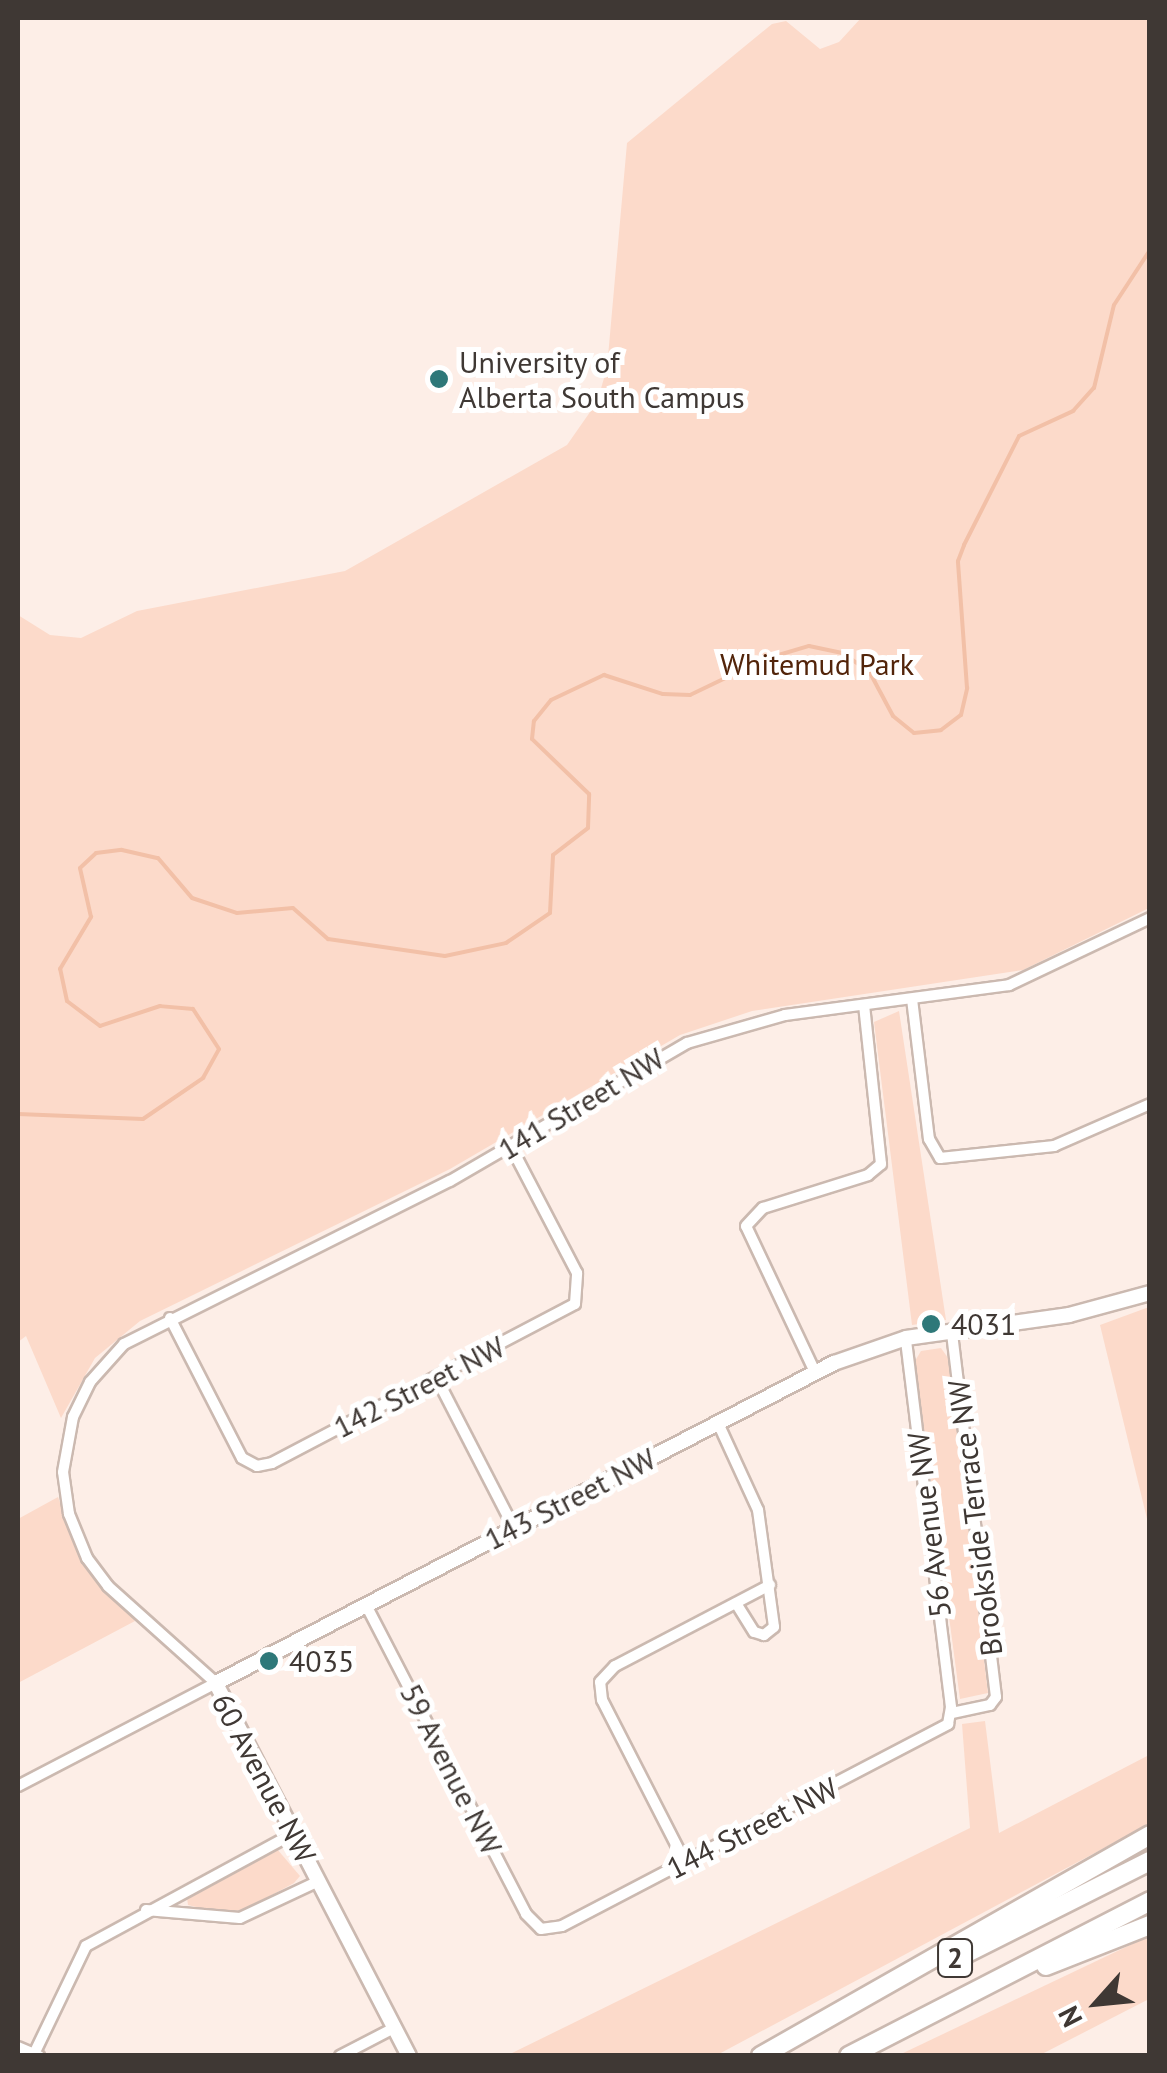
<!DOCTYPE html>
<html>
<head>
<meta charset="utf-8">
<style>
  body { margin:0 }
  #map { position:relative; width:1167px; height:2073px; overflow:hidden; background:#fdeee7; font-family:"PT Sans",sans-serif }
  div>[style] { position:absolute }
  .green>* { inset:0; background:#fcdaca }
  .stream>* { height:4px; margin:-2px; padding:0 2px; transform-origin:2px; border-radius:2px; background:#f2c0a7 }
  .roads { filter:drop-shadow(2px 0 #cbb9b0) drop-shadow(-2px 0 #cbb9b0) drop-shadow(0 2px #cbb9b0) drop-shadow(0 -2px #cbb9b0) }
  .street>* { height:10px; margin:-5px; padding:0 5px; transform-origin:5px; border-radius:5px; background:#fff }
  .secondary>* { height:14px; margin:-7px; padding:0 7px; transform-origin:7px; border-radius:7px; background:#fff }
  .highway>* { height:18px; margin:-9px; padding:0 9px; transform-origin:9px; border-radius:9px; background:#fff }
  .dots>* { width:28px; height:28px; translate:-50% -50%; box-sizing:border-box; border:5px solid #fff; border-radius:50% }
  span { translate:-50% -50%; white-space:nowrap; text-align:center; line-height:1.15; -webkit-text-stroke:10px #fff; paint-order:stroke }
  .shield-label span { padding:2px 8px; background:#fff; border:2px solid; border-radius:8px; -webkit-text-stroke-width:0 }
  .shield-label { font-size:28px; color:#3f3834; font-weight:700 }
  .poi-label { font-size:30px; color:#3f3834 }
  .left { translate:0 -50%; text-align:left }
  .park-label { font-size:30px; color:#52240a }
  .street-label { font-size:30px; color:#3f3834 }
  .frame { position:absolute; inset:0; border:20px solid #3f3834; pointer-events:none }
  .north { position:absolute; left:1047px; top:1953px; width:100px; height:100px; -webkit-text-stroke:8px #fff; paint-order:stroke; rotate:243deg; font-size:28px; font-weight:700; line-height:40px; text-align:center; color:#3f3834 }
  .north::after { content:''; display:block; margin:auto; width:35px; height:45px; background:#3f3834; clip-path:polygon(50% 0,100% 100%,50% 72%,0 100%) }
</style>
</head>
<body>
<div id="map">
  <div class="green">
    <div style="clip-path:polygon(861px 18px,1149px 18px,1149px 908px,1023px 970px,752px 1011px,680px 1035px,450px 1169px,140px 1321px,95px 1358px,61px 1418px,26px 1336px,18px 1342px,18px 615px,50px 635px,81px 638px,137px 611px,345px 571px,567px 445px,597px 402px,607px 368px,627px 143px,772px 24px,786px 21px,820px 49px,839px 42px)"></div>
    <div style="clip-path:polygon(899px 1011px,946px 1320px,912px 1325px,874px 1022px)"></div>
    <div style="clip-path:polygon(1149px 1307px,1150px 1308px,1149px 1527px,1100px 1325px)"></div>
    <div style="clip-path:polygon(941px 1348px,948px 1358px,988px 1693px,960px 1699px,915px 1361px,921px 1351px)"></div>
    <div style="clip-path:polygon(58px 1497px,79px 1554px,135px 1621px,18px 1683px,18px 1519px)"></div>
    <div style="clip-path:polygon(985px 1721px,999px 1833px,1149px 1755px,1149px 1824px,717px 2055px,506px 2056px,970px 1828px,962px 1724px)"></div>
    <div style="clip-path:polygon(277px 1849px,300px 1876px,294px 1883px,246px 1909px,220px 1913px,188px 1905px,187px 1898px)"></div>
    <div style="clip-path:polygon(1149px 1936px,1149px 1999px,1040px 2055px,899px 2055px)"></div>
  </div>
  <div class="stream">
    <div style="left:18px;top:1114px;width:125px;rotate:2.3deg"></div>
    <div style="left:143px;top:1119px;width:73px;rotate:-34.3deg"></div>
    <div style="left:203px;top:1078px;width:33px;rotate:-61deg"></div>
    <div style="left:219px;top:1049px;width:48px;rotate:-123deg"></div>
    <div style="left:193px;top:1009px;width:33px;rotate:-175deg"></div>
    <div style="left:160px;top:1006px;width:63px;rotate:161.6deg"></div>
    <div style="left:100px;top:1026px;width:41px;rotate:-142.9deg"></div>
    <div style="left:67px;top:1001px;width:33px;rotate:-102deg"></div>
    <div style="left:60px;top:969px;width:61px;rotate:-59.2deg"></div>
    <div style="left:91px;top:917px;width:50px;rotate:-102.7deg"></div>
    <div style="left:80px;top:868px;width:22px;rotate:-43deg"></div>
    <div style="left:96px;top:853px;width:26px;rotate:-7deg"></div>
    <div style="left:122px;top:850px;width:37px;rotate:13deg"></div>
    <div style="left:158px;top:858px;width:52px;rotate:49.6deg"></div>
    <div style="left:192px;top:898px;width:47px;rotate:18.4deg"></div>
    <div style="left:237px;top:913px;width:56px;rotate:-5.1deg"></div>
    <div style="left:293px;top:908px;width:47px;rotate:41.5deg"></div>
    <div style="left:328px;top:939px;width:118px;rotate:8.3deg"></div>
    <div style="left:445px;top:956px;width:62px;rotate:-12deg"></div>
    <div style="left:506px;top:943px;width:53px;rotate:-34.3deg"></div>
    <div style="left:550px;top:913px;width:58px;rotate:-87deg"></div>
    <div style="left:553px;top:855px;width:44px;rotate:-37.6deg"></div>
    <div style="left:588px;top:828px;width:34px;rotate:-88deg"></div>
    <div style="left:589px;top:794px;width:79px;rotate:-136deg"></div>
    <div style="left:532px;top:739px;width:18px;rotate:-84deg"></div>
    <div style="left:534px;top:721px;width:27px;rotate:-51deg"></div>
    <div style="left:551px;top:700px;width:59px;rotate:-25.3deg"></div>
    <div style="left:604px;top:675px;width:62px;rotate:17.9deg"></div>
    <div style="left:663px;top:694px;width:27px;rotate:2deg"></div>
    <div style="left:690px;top:695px;width:83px;rotate:-25.6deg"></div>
    <div style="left:765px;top:659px;width:46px;rotate:-16.5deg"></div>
    <div style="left:809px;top:646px;width:34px;rotate:12deg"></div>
    <div style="left:842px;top:653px;width:32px;rotate:34deg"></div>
    <div style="left:869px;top:671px;width:51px;rotate:61.9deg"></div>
    <div style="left:893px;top:716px;width:27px;rotate:39deg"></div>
    <div style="left:914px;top:733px;width:27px;rotate:-6deg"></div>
    <div style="left:941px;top:730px;width:25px;rotate:-37deg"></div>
    <div style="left:961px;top:715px;width:28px;rotate:-77deg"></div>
    <div style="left:967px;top:688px;width:127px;rotate:-94.1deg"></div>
    <div style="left:958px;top:561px;width:17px;rotate:-69deg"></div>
    <div style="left:964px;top:545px;width:122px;rotate:-63.2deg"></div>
    <div style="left:1019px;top:436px;width:60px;rotate:-24.8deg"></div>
    <div style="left:1073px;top:411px;width:31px;rotate:-48deg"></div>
    <div style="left:1094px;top:388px;width:85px;rotate:-76.5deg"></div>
    <div style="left:1114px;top:305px;width:66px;rotate:-56.8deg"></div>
  </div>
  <div class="roads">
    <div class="street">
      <div style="left:912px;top:999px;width:141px;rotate:83.1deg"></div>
      <div style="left:929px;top:1139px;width:22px;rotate:60deg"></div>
      <div style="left:940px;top:1158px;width:115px;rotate:-6deg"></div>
      <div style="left:1054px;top:1146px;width:105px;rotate:-23.6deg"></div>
      <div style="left:170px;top:1318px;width:157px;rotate:62.8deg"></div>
      <div style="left:242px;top:1458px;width:17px;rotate:28deg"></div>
      <div style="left:257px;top:1466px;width:15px;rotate:-11deg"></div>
      <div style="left:272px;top:1463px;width:342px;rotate:-27.7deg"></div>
      <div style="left:575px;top:1304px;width:31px;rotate:-86deg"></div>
      <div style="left:577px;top:1273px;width:142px;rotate:-117.6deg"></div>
      <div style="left:815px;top:1372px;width:161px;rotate:-115.3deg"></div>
      <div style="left:746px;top:1226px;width:25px;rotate:-47deg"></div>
      <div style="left:763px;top:1208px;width:110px;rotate:-17.4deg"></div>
      <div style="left:868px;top:1175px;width:17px;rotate:-40deg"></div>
      <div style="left:881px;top:1164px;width:160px;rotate:-96.1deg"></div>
      <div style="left:436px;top:1377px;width:170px;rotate:62.7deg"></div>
      <div style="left:718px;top:1423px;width:96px;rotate:65.3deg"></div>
      <div style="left:758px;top:1510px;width:118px;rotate:82.2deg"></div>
      <div style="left:774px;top:1627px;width:13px;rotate:141deg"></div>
      <div style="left:764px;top:1635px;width:10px;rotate:-163deg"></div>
      <div style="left:754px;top:1632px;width:34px;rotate:-122deg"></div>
      <div style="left:366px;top:1605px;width:348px;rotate:62.6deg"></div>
      <div style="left:526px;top:1914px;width:21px;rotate:45deg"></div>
      <div style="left:541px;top:1929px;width:21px;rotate:-8deg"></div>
      <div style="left:562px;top:1926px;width:436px;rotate:-27.6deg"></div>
      <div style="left:948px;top:1724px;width:17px;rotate:-80deg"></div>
      <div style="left:951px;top:1707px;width:372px;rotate:-97deg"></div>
      <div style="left:952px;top:1713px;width:39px;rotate:-12deg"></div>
      <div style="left:990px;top:1705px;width:10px;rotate:-53deg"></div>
      <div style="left:996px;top:1697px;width:369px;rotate:-96.9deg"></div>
      <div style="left:18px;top:1786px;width:223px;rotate:-27.5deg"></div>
      <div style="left:216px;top:1683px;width:145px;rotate:-138.1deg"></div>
      <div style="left:108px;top:1586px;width:35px;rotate:-127deg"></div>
      <div style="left:87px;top:1558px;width:48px;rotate:-112.2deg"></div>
      <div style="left:69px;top:1514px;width:42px;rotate:-98.1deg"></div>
      <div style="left:63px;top:1472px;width:56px;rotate:-79.7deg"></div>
      <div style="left:73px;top:1417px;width:39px;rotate:-64deg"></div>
      <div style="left:90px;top:1382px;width:51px;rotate:-48.2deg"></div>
      <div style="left:124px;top:1344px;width:364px;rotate:-26.6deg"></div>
      <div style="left:450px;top:1181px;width:274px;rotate:-30.2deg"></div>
      <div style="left:687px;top:1043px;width:102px;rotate:-15.9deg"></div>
      <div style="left:785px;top:1015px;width:226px;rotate:-7.6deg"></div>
      <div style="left:1009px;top:985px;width:156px;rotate:-25.4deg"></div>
      <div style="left:685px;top:1862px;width:182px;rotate:-117.1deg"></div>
      <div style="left:602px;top:1700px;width:18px;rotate:-96deg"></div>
      <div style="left:600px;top:1682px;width:22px;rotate:-47deg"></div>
      <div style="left:615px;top:1666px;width:175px;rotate:-27.6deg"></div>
      <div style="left:146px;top:1910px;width:94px;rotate:4.9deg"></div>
      <div style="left:240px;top:1918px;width:87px;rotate:-25.1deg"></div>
      <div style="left:18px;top:2047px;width:23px;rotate:23deg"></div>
      <div style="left:34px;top:2054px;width:120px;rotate:-64.3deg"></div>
      <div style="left:86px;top:1946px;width:237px;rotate:-28.5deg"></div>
      <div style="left:340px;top:2056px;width:61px;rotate:-27.4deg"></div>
    </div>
    <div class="secondary">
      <div style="left:409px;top:2056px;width:420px;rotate:-117.4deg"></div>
      <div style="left:216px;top:1683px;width:696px;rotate:-27.38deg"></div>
      <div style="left:834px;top:1363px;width:76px;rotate:-19.1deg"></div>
      <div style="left:906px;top:1338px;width:165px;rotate:-8deg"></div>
      <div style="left:1069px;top:1315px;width:84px;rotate:-15.2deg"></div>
    </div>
    <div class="highway">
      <div style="left:949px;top:1962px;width:225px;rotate:-26.7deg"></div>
      <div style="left:1046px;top:1966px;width:112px;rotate:-21.5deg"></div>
      <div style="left:761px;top:2056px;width:447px;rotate:-29.6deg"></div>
      <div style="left:849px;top:2056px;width:339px;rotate:-27.2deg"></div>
    </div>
  </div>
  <div class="dots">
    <div style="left:439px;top:379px;background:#2e7879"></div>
    <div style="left:931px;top:1324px;background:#2e7879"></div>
    <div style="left:269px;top:1661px;background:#2e7879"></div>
  </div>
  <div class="shield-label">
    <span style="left:955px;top:1958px">2</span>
  </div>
  <div class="poi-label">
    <span class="left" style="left:459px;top:379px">University of<br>Alberta South Campus</span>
    <span class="left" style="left:951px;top:1324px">4031</span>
    <span class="left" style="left:289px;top:1661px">4035</span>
  </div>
  <div class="park-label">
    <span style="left:817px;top:664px">Whitemud Park</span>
  </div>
  <div class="street-label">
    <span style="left:581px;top:1104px;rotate:-31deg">141 Street NW</span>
    <span style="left:419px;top:1387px;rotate:-27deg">142 Street NW</span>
    <span style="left:570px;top:1499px;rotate:-27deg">143 Street NW</span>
    <span style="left:975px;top:1518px;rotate:-97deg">Brookside Terrace NW</span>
    <span style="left:929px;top:1525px;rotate:-97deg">56 Avenue NW</span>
    <span style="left:451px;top:1769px;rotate:63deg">59 Avenue NW</span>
    <span style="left:264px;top:1778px;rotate:62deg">60 Avenue NW</span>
    <span style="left:752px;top:1828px;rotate:-27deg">144 Street NW</span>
  </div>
  <div class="frame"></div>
  <div class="north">N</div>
</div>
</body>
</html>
